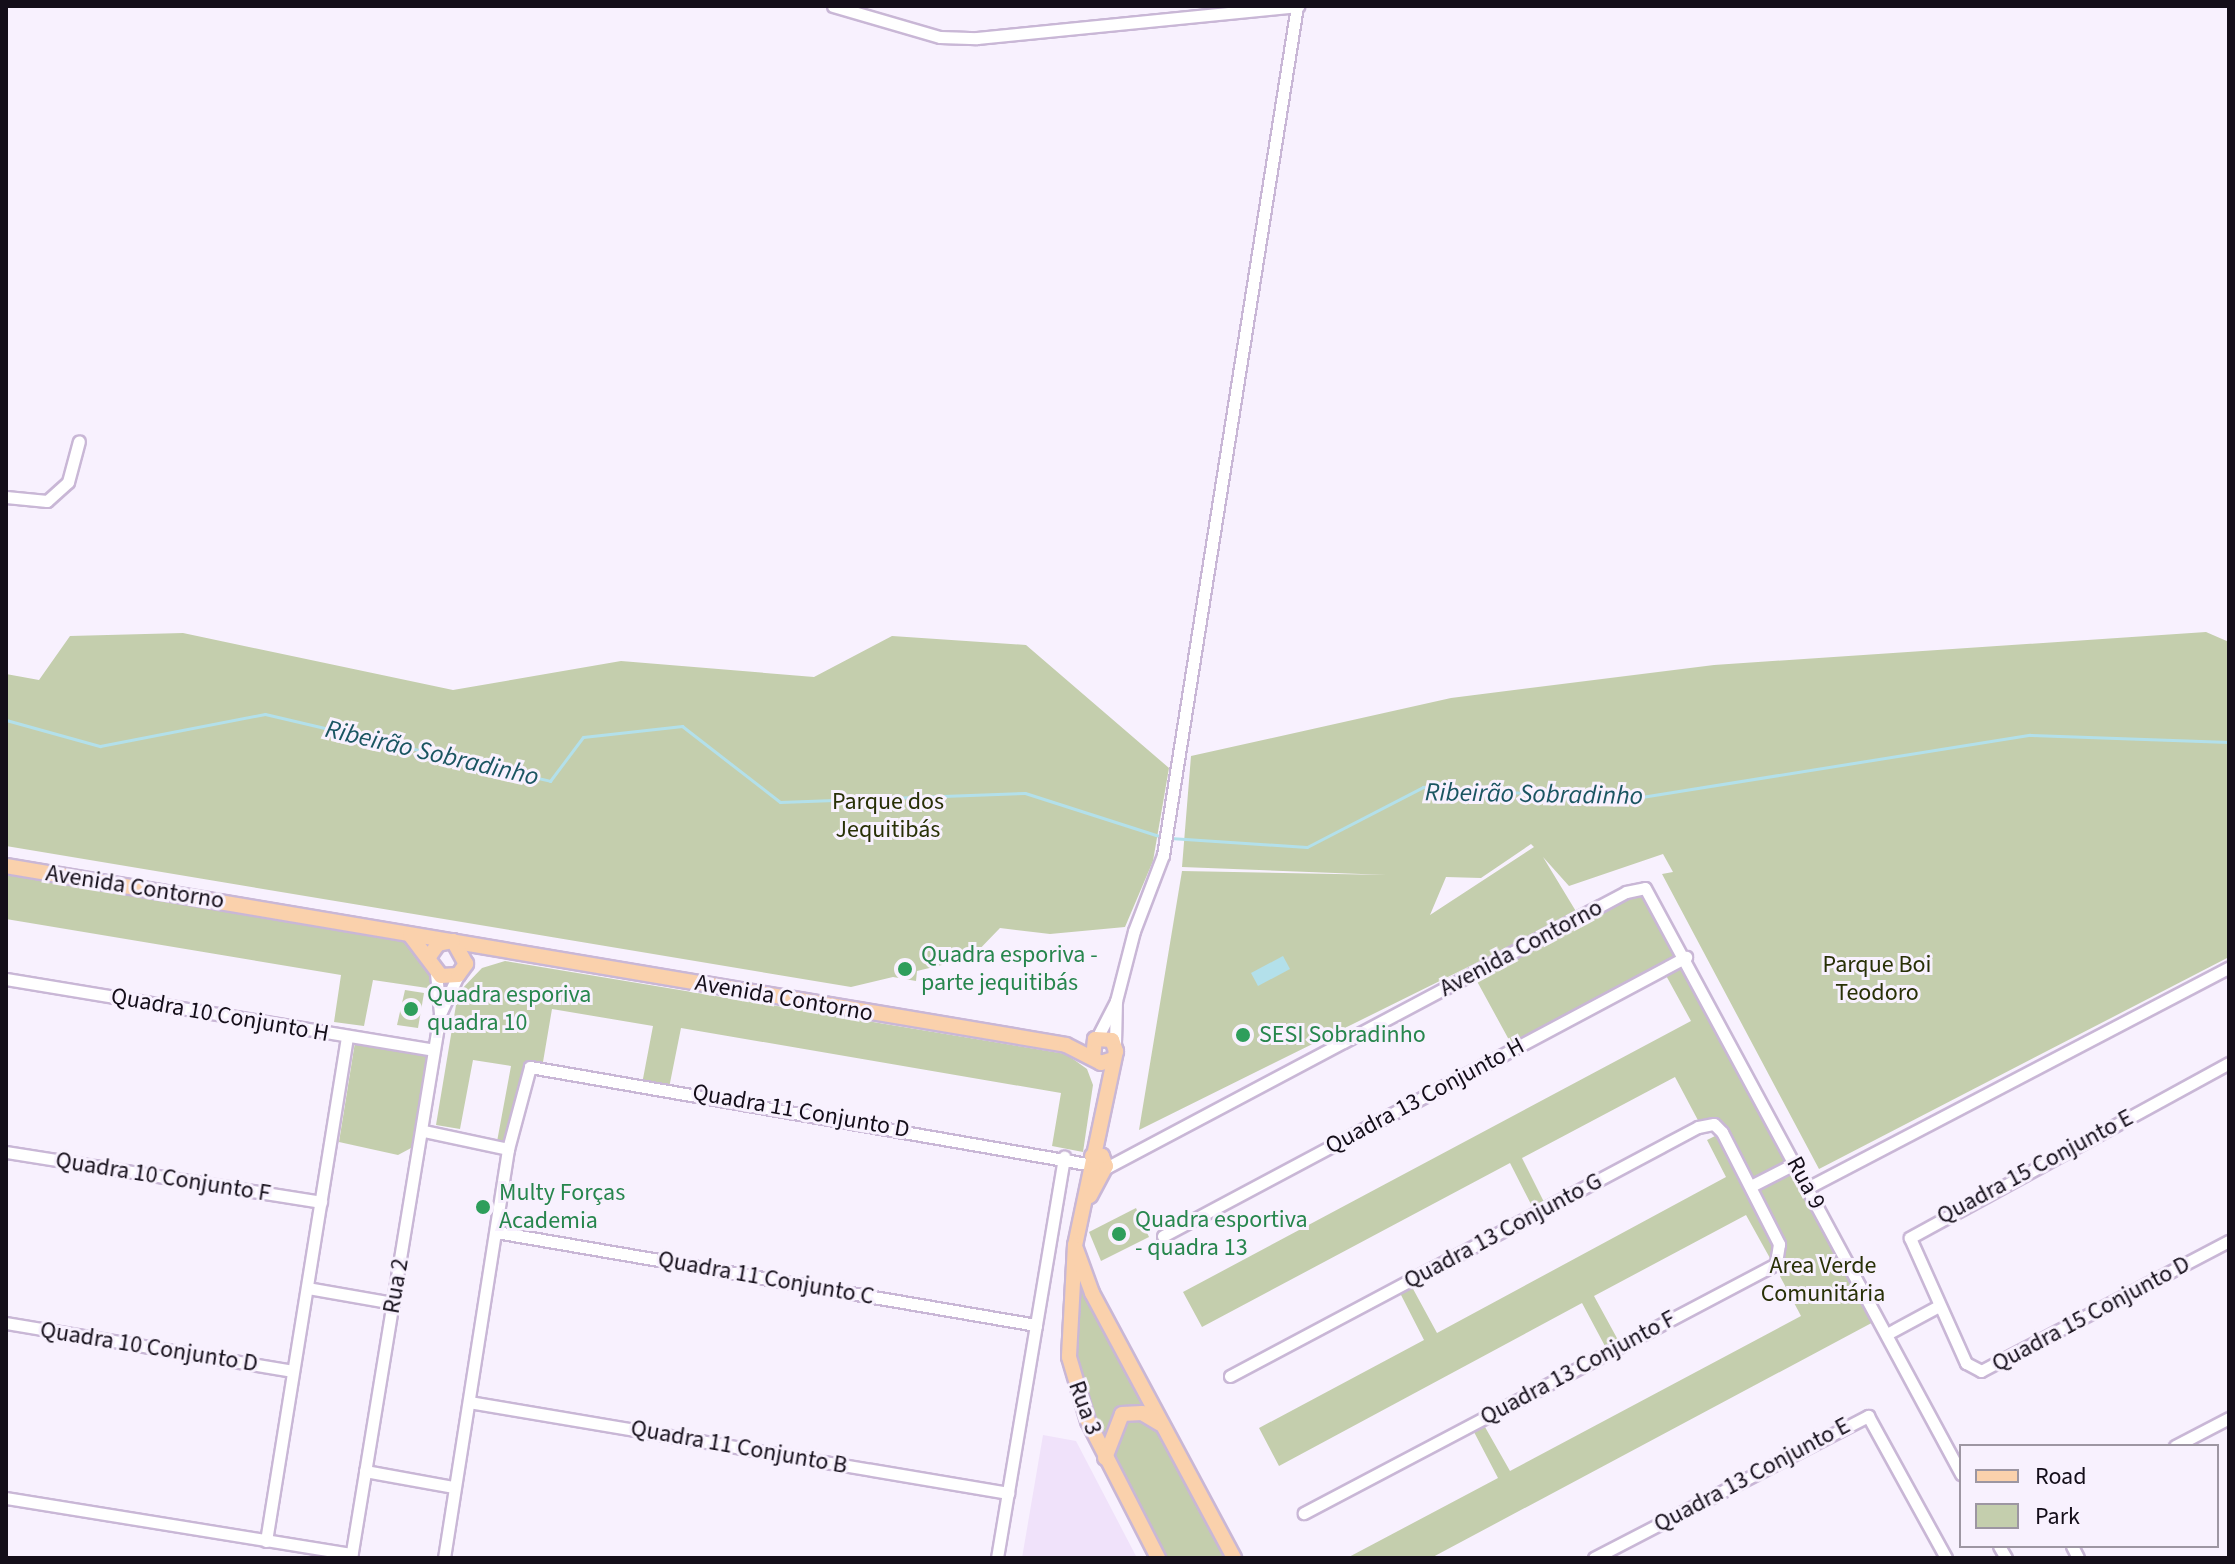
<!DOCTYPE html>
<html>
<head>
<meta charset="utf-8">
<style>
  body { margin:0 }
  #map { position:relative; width:2235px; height:1564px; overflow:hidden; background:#f8f1fe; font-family:"Source Sans 3",sans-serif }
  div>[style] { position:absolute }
  .built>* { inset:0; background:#f0e2fa }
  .green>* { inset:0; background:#c4cead }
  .water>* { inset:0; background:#b3e0ea }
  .stream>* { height:3px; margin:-1.5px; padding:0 1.5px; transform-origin:1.5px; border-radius:1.5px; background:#b3e0ea }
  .roads { filter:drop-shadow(2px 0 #c9b7d6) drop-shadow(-2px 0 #c9b7d6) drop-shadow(0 2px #c9b7d6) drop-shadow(0 -2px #c9b7d6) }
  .minor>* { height:11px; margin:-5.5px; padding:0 5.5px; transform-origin:5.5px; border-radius:5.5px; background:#fff }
  .major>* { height:14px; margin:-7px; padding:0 7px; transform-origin:7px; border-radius:7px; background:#fad1ac }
  .dots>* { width:22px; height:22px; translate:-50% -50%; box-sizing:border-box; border:4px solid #f8f1fe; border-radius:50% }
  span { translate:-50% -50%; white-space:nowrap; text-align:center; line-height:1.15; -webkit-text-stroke:6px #f8f1fe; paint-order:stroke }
  .park-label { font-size:24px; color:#283006 }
  .street-label { font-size:24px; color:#140e19 }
  .leisure-label { font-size:24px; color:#27864d }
  .left { translate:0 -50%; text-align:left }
  .water-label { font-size:26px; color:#1a5561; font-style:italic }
  .frame { position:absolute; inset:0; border:8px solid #140e19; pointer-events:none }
  .legend { position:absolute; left:1959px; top:1444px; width:260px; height:104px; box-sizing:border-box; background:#f8f1fe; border:2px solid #9d96a2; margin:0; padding:10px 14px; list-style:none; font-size:24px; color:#140e19 }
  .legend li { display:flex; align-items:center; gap:16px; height:40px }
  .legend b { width:40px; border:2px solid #9d96a2 }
</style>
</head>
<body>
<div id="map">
  <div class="built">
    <div style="clip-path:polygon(1043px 1435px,1076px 1441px,1137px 1558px,1022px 1558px)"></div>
  </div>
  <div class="green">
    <div style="clip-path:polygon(evenodd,2206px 632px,2229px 642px,2229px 957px,1819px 1169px,1662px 874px,1673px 872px,1663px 854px,1569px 886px,1543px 857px,1577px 913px,1139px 1130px,1182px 871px,1387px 875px,1182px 867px,1191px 756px,1451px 698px,1714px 665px,2206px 632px,1531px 844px,1534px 847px,1430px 915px,1446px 877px,1481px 878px,1531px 844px)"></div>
    <div style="clip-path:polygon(183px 633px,453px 690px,621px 661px,814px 677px,892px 636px,1026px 645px,1169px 768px,1153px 861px,1125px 927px,1050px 934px,1000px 928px,971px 958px,917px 971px,916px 981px,893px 977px,851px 987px,6px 846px,6px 674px,39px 680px,70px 636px)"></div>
    <div style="clip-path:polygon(6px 872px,404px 934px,433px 972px,434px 989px,373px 980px,364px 1026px,334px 1022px,341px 975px,6px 919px)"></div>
    <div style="clip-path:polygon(1645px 888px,1879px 1319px,1431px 1558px,1347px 1558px,1498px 1478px,1474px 1432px,1485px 1427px,1510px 1471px,1801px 1316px,1774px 1265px,1780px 1256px,1771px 1260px,1746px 1215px,1594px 1296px,1618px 1340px,1606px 1348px,1582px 1303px,1279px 1466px,1259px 1428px,1424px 1340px,1400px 1293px,1412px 1287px,1437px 1333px,1726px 1177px,1707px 1140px,1721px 1133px,1701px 1126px,1675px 1077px,1522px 1158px,1547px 1208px,1536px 1214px,1510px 1163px,1202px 1327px,1183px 1292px,1691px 1021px,1663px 970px,1514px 1049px,1473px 974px)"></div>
    <div style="clip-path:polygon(505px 961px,1066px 1054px,1087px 1069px,1093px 1085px,1083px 1152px,1052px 1146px,1061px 1093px,681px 1028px,669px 1088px,642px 1084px,653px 1026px,552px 1009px,543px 1062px,534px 1066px,508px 1149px,496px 1147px,511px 1066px,473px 1060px,460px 1129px,436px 1125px,458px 993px,482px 968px)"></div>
    <div style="clip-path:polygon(405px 990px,424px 993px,418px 1028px,397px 1025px)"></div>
    <div style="clip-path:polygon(355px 1042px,428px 1052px,413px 1147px,398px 1155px,339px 1142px)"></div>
    <div style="clip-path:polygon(1136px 1208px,1149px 1237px,1101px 1261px,1089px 1232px)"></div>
    <div style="clip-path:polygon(1081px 1291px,1092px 1293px,1233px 1558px,1158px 1558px,1076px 1388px,1074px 1293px)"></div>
  </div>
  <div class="water">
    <div style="clip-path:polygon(1283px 956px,1290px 969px,1258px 986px,1251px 973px)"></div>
  </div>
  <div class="stream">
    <div style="left:6px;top:720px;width:98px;rotate:15.5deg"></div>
    <div style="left:100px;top:746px;width:168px;rotate:-11deg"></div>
    <div style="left:265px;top:714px;width:293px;rotate:13.2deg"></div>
    <div style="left:550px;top:781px;width:55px;rotate:-53.1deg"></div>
    <div style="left:583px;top:737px;width:100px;rotate:-6.3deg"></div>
    <div style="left:682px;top:726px;width:124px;rotate:37.8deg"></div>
    <div style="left:780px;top:802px;width:245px;rotate:-2.1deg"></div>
    <div style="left:1025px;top:793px;width:144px;rotate:17.8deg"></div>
    <div style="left:1170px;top:838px;width:137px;rotate:3.8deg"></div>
    <div style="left:1307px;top:847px;width:131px;rotate:-27.3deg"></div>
    <div style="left:1423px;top:787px;width:206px;rotate:3.3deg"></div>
    <div style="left:1629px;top:799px;width:406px;rotate:-9.1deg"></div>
    <div style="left:2030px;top:735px;width:199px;rotate:2deg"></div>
  </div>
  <div class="roads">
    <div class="minor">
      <div style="left:833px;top:6px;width:111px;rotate:16.2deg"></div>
      <div style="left:940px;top:37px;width:37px;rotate:2deg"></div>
      <div style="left:977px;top:38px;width:323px;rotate:-5.7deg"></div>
      <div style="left:6px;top:497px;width:41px;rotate:5.6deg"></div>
      <div style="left:47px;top:501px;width:28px;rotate:-42deg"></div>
      <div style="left:68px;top:482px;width:42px;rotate:-75deg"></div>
      <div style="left:436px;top:973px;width:40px;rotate:84.3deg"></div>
      <div style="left:6px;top:979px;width:433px;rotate:9.4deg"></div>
      <div style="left:1097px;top:1038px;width:42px;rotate:-62.8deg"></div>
      <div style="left:1115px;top:1044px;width:43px;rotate:-88.7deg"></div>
      <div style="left:1116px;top:1001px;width:72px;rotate:-75.6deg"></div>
      <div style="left:1134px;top:931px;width:81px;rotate:-69.1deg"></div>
      <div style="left:1163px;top:855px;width:860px;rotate:-81.03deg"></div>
      <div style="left:2229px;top:1063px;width:364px;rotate:151.3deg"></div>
      <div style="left:1910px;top:1238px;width:137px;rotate:65.9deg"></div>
      <div style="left:1966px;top:1363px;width:17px;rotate:28deg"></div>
      <div style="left:1981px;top:1371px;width:280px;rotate:-27.7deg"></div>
      <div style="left:424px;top:1131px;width:86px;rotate:12.1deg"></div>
      <div style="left:6px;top:1152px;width:319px;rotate:9deg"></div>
      <div style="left:1104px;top:1169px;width:591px;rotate:-27.95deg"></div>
      <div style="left:1626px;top:892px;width:19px;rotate:-12deg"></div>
      <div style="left:1645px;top:888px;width:666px;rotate:61.66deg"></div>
      <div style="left:1751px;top:1186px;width:51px;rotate:-27.1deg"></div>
      <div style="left:1809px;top:1187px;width:474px;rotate:-27.6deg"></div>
      <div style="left:496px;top:1232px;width:548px;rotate:9.77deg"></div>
      <div style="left:1163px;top:1236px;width:593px;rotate:-28.08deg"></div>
      <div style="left:308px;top:1288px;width:86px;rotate:10deg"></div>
      <div style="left:6px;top:1323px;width:290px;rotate:9.5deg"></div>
      <div style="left:1887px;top:1334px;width:57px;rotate:-28.4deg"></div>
      <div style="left:1230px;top:1376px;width:530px;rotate:-28.02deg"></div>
      <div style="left:1698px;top:1127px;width:16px;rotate:-11deg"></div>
      <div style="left:1714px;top:1124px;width:11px;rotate:45deg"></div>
      <div style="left:1722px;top:1132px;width:126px;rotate:63deg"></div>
      <div style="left:1779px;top:1244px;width:20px;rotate:99deg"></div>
      <div style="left:1776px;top:1264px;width:534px;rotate:152.19deg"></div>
      <div style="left:469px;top:1402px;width:547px;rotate:9.58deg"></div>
      <div style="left:2175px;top:1446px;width:61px;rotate:-27.4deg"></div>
      <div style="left:365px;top:1471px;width:89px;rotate:10.3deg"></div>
      <div style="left:6px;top:1498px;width:350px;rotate:9.2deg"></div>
      <div style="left:266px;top:1541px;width:510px;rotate:-80.87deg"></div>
      <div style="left:1999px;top:1546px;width:14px;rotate:60deg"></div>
      <div style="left:2072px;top:1546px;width:13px;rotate:63deg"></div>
      <div style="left:351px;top:1558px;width:551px;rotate:-80.71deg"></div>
      <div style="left:440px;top:1014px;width:43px;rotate:-65.2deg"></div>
      <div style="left:444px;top:1558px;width:414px;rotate:-81.1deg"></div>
      <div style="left:508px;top:1149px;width:85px;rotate:-75deg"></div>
      <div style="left:530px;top:1067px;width:565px;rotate:9.88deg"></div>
      <div style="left:997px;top:1558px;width:407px;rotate:-80.5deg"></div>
      <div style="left:1594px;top:1558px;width:309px;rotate:-27.4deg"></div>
      <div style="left:1868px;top:1416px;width:162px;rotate:61.2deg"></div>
    </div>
    <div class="major">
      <div style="left:6px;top:866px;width:1075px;rotate:9.58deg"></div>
      <div style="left:1066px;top:1045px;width:39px;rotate:27deg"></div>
      <div style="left:1101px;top:1063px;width:13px;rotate:-18deg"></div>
      <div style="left:410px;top:935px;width:51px;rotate:52.9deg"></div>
      <div style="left:441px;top:976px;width:17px;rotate:-3deg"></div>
      <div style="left:458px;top:975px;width:14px;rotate:-54deg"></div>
      <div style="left:466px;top:964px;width:26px;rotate:-119deg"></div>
      <div style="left:453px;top:941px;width:15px;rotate:169deg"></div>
      <div style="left:438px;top:944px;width:16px;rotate:125deg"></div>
      <div style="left:1093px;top:1058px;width:19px;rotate:-84deg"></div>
      <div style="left:1095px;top:1039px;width:17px;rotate:3deg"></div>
      <div style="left:1112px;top:1040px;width:12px;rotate:70deg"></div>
      <div style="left:1116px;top:1051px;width:198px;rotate:101.9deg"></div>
      <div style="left:1075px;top:1245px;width:112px;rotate:93.1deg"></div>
      <div style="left:1069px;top:1357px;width:67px;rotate:73.5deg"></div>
      <div style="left:1088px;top:1421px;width:154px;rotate:62.9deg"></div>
      <div style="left:1090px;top:1196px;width:34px;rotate:-62deg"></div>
      <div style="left:1106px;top:1166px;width:11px;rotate:-112deg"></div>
      <div style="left:1102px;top:1156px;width:10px;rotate:180deg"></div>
      <div style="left:1076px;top:1249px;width:47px;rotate:70deg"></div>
      <div style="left:1092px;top:1293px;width:301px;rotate:61.8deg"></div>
      <div style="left:1105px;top:1458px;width:47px;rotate:-68.9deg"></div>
      <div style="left:1122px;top:1414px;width:20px;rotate:-3deg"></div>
      <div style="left:1142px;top:1413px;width:21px;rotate:31deg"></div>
    </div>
  </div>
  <div class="dots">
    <div style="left:905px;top:969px;background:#2e9e5b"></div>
    <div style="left:411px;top:1009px;background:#2e9e5b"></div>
    <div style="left:1243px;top:1035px;background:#2e9e5b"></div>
    <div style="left:483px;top:1207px;background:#2e9e5b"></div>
    <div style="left:1119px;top:1234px;background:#2e9e5b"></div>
  </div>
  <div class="park-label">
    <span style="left:888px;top:816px">Parque dos<br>Jequitibás</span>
    <span style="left:1877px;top:979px">Parque Boi<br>Teodoro</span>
    <span style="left:1823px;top:1280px">Area Verde<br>Comunitária</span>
  </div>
  <div class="street-label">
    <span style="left:135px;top:887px;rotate:9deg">Avenida Contorno</span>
    <span style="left:1521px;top:948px;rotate:-28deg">Avenida Contorno</span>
    <span style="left:784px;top:998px;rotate:10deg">Avenida Contorno</span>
    <span style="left:220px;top:1015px;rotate:10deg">Quadra 10 Conjunto H</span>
    <span style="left:1425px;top:1096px;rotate:-28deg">Quadra 13 Conjunto H</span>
    <span style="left:801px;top:1111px;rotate:10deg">Quadra 11 Conjunto D</span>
    <span style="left:2035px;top:1167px;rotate:-28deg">Quadra 15 Conjunto E</span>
    <span style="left:163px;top:1177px;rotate:9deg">Quadra 10 Conjunto F</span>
    <span style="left:1806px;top:1183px;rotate:62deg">Rua 9</span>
    <span style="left:1503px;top:1231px;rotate:-28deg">Quadra 13 Conjunto G</span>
    <span style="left:766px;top:1278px;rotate:10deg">Quadra 11 Conjunto C</span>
    <span style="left:396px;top:1286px;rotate:-80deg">Rua 2</span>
    <span style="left:2091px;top:1314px;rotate:-28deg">Quadra 15 Conjunto D</span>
    <span style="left:149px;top:1347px;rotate:9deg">Quadra 10 Conjunto D</span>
    <span style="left:1578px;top:1368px;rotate:-28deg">Quadra 13 Conjunto F</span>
    <span style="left:1085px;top:1408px;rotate:70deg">Rua 3</span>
    <span style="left:739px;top:1447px;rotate:10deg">Quadra 11 Conjunto B</span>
    <span style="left:1752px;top:1475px;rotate:-28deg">Quadra 13 Conjunto E</span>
  </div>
  <div class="leisure-label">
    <span class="left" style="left:921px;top:969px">Quadra esporiva -<br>parte jequitibás</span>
    <span class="left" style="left:427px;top:1009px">Quadra esporiva<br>quadra 10</span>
    <span class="left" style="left:1259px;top:1035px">SESI Sobradinho</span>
    <span class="left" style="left:499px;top:1207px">Multy Forças<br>Academia</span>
    <span class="left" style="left:1135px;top:1234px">Quadra esportiva<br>- quadra 13</span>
  </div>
  <div class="water-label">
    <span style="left:432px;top:753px;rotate:13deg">Ribeirão Sobradinho</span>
    <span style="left:1534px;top:794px;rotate:1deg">Ribeirão Sobradinho</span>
  </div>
  <div class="frame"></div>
  <ul class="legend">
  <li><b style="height:10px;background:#fad1ac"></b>Road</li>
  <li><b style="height:22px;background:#c4cead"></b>Park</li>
  </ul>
</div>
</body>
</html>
